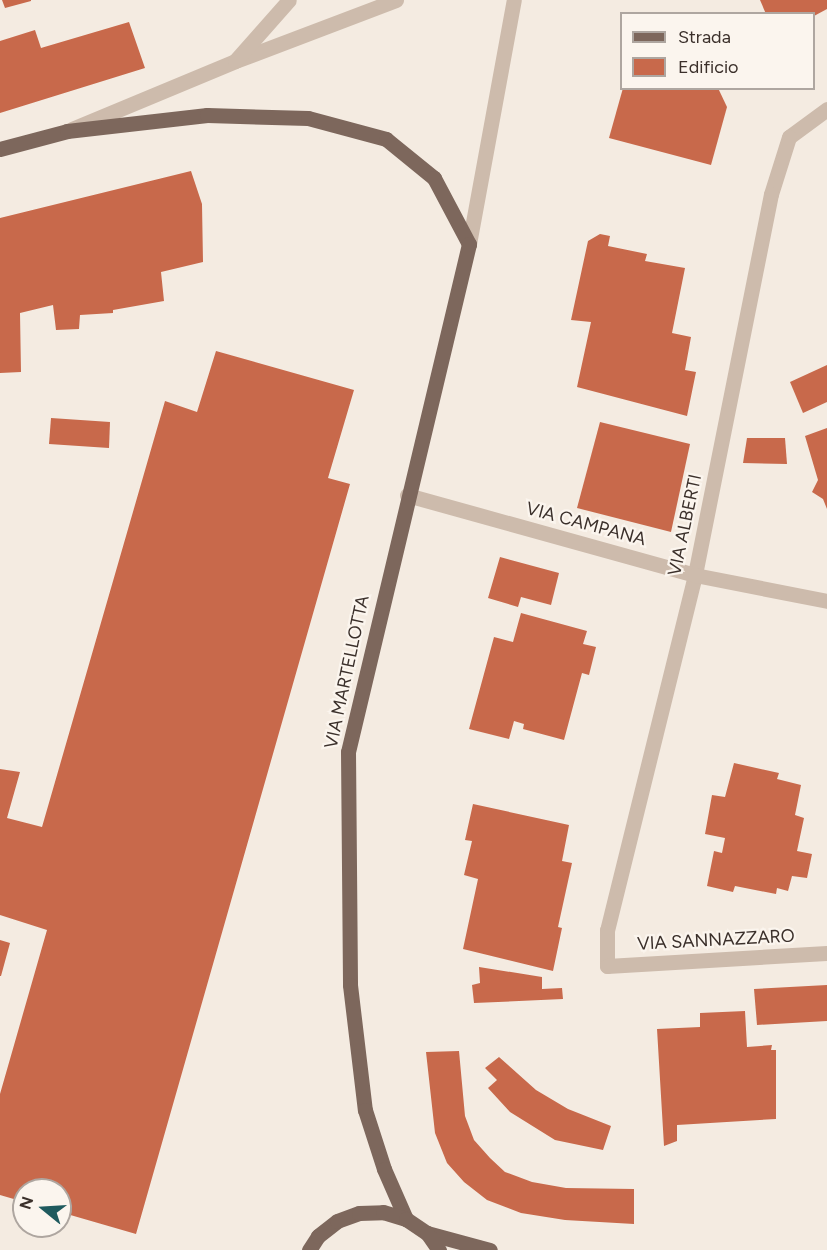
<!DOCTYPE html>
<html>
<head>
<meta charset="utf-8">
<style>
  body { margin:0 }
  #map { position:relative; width:827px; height:1250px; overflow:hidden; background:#f4ebe1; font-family:Figtree,sans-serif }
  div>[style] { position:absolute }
  .building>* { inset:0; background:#c8694b }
  .minor>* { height:15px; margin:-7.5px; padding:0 7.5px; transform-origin:7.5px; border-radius:7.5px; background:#cdbbac }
  .major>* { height:15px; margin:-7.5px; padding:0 7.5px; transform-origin:7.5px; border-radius:7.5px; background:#7d675c }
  span { translate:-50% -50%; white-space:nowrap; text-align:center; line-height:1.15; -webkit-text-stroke:4.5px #fbf5ee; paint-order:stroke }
  .street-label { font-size:18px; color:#3b302b }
  .legend { position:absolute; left:620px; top:12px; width:195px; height:78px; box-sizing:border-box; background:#fbf5ee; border:2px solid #aea6a0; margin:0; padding:8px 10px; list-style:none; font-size:18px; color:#3b302b }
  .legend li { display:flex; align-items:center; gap:12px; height:30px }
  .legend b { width:30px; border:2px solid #aea6a0 }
  .north { position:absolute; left:12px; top:1178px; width:60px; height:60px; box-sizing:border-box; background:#fbf5ee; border:2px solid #aea6a0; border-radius:50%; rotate:288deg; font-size:16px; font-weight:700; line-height:24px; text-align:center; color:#3b302b }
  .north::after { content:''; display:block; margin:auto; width:21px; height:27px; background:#1f5a5e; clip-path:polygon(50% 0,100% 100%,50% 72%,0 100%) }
</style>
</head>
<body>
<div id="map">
  <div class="building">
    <div style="clip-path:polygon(2px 0,31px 0,31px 1px,5px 8px)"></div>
    <div style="clip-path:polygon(760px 0,827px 0,827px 9px,814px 16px,766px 14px)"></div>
    <div style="clip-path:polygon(129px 22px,145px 68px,0 113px,0 41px,35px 30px,41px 48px)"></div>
    <div style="clip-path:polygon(623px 88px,718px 88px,727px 107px,711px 165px,609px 138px)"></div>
    <div style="clip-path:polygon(191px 171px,202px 204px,203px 262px,161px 272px,164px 301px,113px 310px,113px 313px,80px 315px,79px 329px,56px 330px,53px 305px,20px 313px,21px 372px,0 373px,0 218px)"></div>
    <div style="clip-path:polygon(600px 234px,610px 236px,608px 246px,647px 254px,645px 261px,685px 268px,672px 333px,691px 337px,685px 370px,696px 372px,687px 416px,577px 387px,591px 322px,571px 320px,588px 241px)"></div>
    <div style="clip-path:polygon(216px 351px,354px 390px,328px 478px,350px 484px,136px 1234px,60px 1212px,60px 1190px,24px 1190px,24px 1202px,0 1195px,0 1094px,47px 930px,0 915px,0 769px,20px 772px,7px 818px,42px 827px,165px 401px,197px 412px)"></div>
    <div style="clip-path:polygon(827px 365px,827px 402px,803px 413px,790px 382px)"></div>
    <div style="clip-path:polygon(51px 418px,110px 422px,109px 448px,49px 444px)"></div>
    <div style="clip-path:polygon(600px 422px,690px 444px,671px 532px,577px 508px)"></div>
    <div style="clip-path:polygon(827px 428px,827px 509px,823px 499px,812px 492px,818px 480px,805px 436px)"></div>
    <div style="clip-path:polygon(747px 438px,785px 438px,787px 464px,743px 463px)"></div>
    <div style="clip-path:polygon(500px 557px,559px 573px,551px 605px,521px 597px,518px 607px,488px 598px)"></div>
    <div style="clip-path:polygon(521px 613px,587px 631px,583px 644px,596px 647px,589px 675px,582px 673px,564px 740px,523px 729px,524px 724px,514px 721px,509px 739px,469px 729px,494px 637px,513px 642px)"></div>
    <div style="clip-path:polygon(734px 763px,779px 773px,777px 779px,801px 785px,795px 815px,804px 818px,797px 851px,812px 854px,807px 878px,792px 876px,788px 891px,777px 888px,776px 894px,735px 886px,733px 892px,707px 886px,714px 851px,722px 853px,725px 838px,705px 834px,712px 795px,725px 797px)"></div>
    <div style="clip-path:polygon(473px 804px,569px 825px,562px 861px,572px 863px,558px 927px,562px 928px,553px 971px,463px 949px,478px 879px,464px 875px,472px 841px,465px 840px)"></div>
    <div style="clip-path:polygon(0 940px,10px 943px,1px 976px,0 976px)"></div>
    <div style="clip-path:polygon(479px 967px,542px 977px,542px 989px,562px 988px,563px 999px,474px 1003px,472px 985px,480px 983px)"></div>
    <div style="clip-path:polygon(827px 985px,827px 1021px,757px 1025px,754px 989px)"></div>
    <div style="clip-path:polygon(745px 1011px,747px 1047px,772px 1045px,771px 1050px,776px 1050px,776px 1119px,677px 1125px,677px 1141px,664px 1146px,657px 1029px,700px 1027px,700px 1013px)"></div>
    <div style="clip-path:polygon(459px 1051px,465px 1116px,474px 1140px,490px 1158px,505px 1172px,532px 1182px,566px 1188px,634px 1189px,634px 1224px,565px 1220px,521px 1213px,487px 1200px,464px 1182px,447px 1163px,435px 1133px,426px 1052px)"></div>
    <div style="clip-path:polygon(499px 1057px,536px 1090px,568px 1109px,611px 1126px,603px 1150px,555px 1140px,510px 1112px,488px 1088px,497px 1080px,485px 1068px)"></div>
  </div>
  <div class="minor">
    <div style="left:238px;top:60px;width:169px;rotate:-20.8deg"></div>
    <div style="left:827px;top:109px;width:47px;rotate:143.6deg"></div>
    <div style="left:789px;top:137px;width:60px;rotate:107.5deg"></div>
    <div style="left:771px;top:194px;width:389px;rotate:101.3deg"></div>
    <div style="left:695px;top:575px;width:366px;rotate:103.9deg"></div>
    <div style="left:607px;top:930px;width:36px;rotate:90deg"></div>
    <div style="left:607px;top:966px;width:220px;rotate:-3.4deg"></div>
    <div style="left:72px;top:129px;width:177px;rotate:-22.6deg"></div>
    <div style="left:235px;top:61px;width:81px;rotate:-48.5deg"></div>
    <div style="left:469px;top:244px;width:248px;rotate:-79.6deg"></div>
    <div style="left:407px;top:495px;width:299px;rotate:15.5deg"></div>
    <div style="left:695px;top:575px;width:135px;rotate:11.1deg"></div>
  </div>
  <div class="major">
    <div style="left:0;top:149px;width:69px;rotate:-15deg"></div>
    <div style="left:67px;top:131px;width:141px;rotate:-6.5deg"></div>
    <div style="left:207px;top:115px;width:101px;rotate:1.7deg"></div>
    <div style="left:308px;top:118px;width:81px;rotate:15.1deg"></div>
    <div style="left:386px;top:139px;width:62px;rotate:39.1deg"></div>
    <div style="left:434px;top:178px;width:75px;rotate:62.1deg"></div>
    <div style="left:469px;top:244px;width:522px;rotate:103.4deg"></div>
    <div style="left:348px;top:752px;width:233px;rotate:89.5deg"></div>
    <div style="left:350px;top:985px;width:126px;rotate:83.2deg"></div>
    <div style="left:365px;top:1110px;width:62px;rotate:72.1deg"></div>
    <div style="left:384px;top:1169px;width:55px;rotate:66.3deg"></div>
    <div style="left:427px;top:1233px;width:65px;rotate:15.1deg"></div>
    <div style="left:309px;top:1250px;width:17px;rotate:-57deg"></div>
    <div style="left:318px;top:1236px;width:24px;rotate:-38deg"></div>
    <div style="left:337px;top:1221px;width:23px;rotate:-20deg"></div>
    <div style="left:359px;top:1213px;width:24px;rotate:-2deg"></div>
    <div style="left:383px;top:1212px;width:24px;rotate:17deg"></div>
    <div style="left:406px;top:1219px;width:25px;rotate:34deg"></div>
    <div style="left:427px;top:1233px;width:21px;rotate:55deg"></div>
  </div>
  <div class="street-label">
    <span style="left:586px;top:524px;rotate:15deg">VIA CAMPANA</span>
    <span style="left:685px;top:525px;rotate:-78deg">VIA ALBERTI</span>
    <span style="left:347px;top:672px;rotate:-78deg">VIA MARTELLOTTA</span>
    <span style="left:716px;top:940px;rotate:-3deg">VIA SANNAZZARO</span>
  </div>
  <ul class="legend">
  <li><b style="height:8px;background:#7d675c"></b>Strada</li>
  <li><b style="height:16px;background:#c8694b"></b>Edificio</li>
  </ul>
  <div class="north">N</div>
</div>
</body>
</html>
